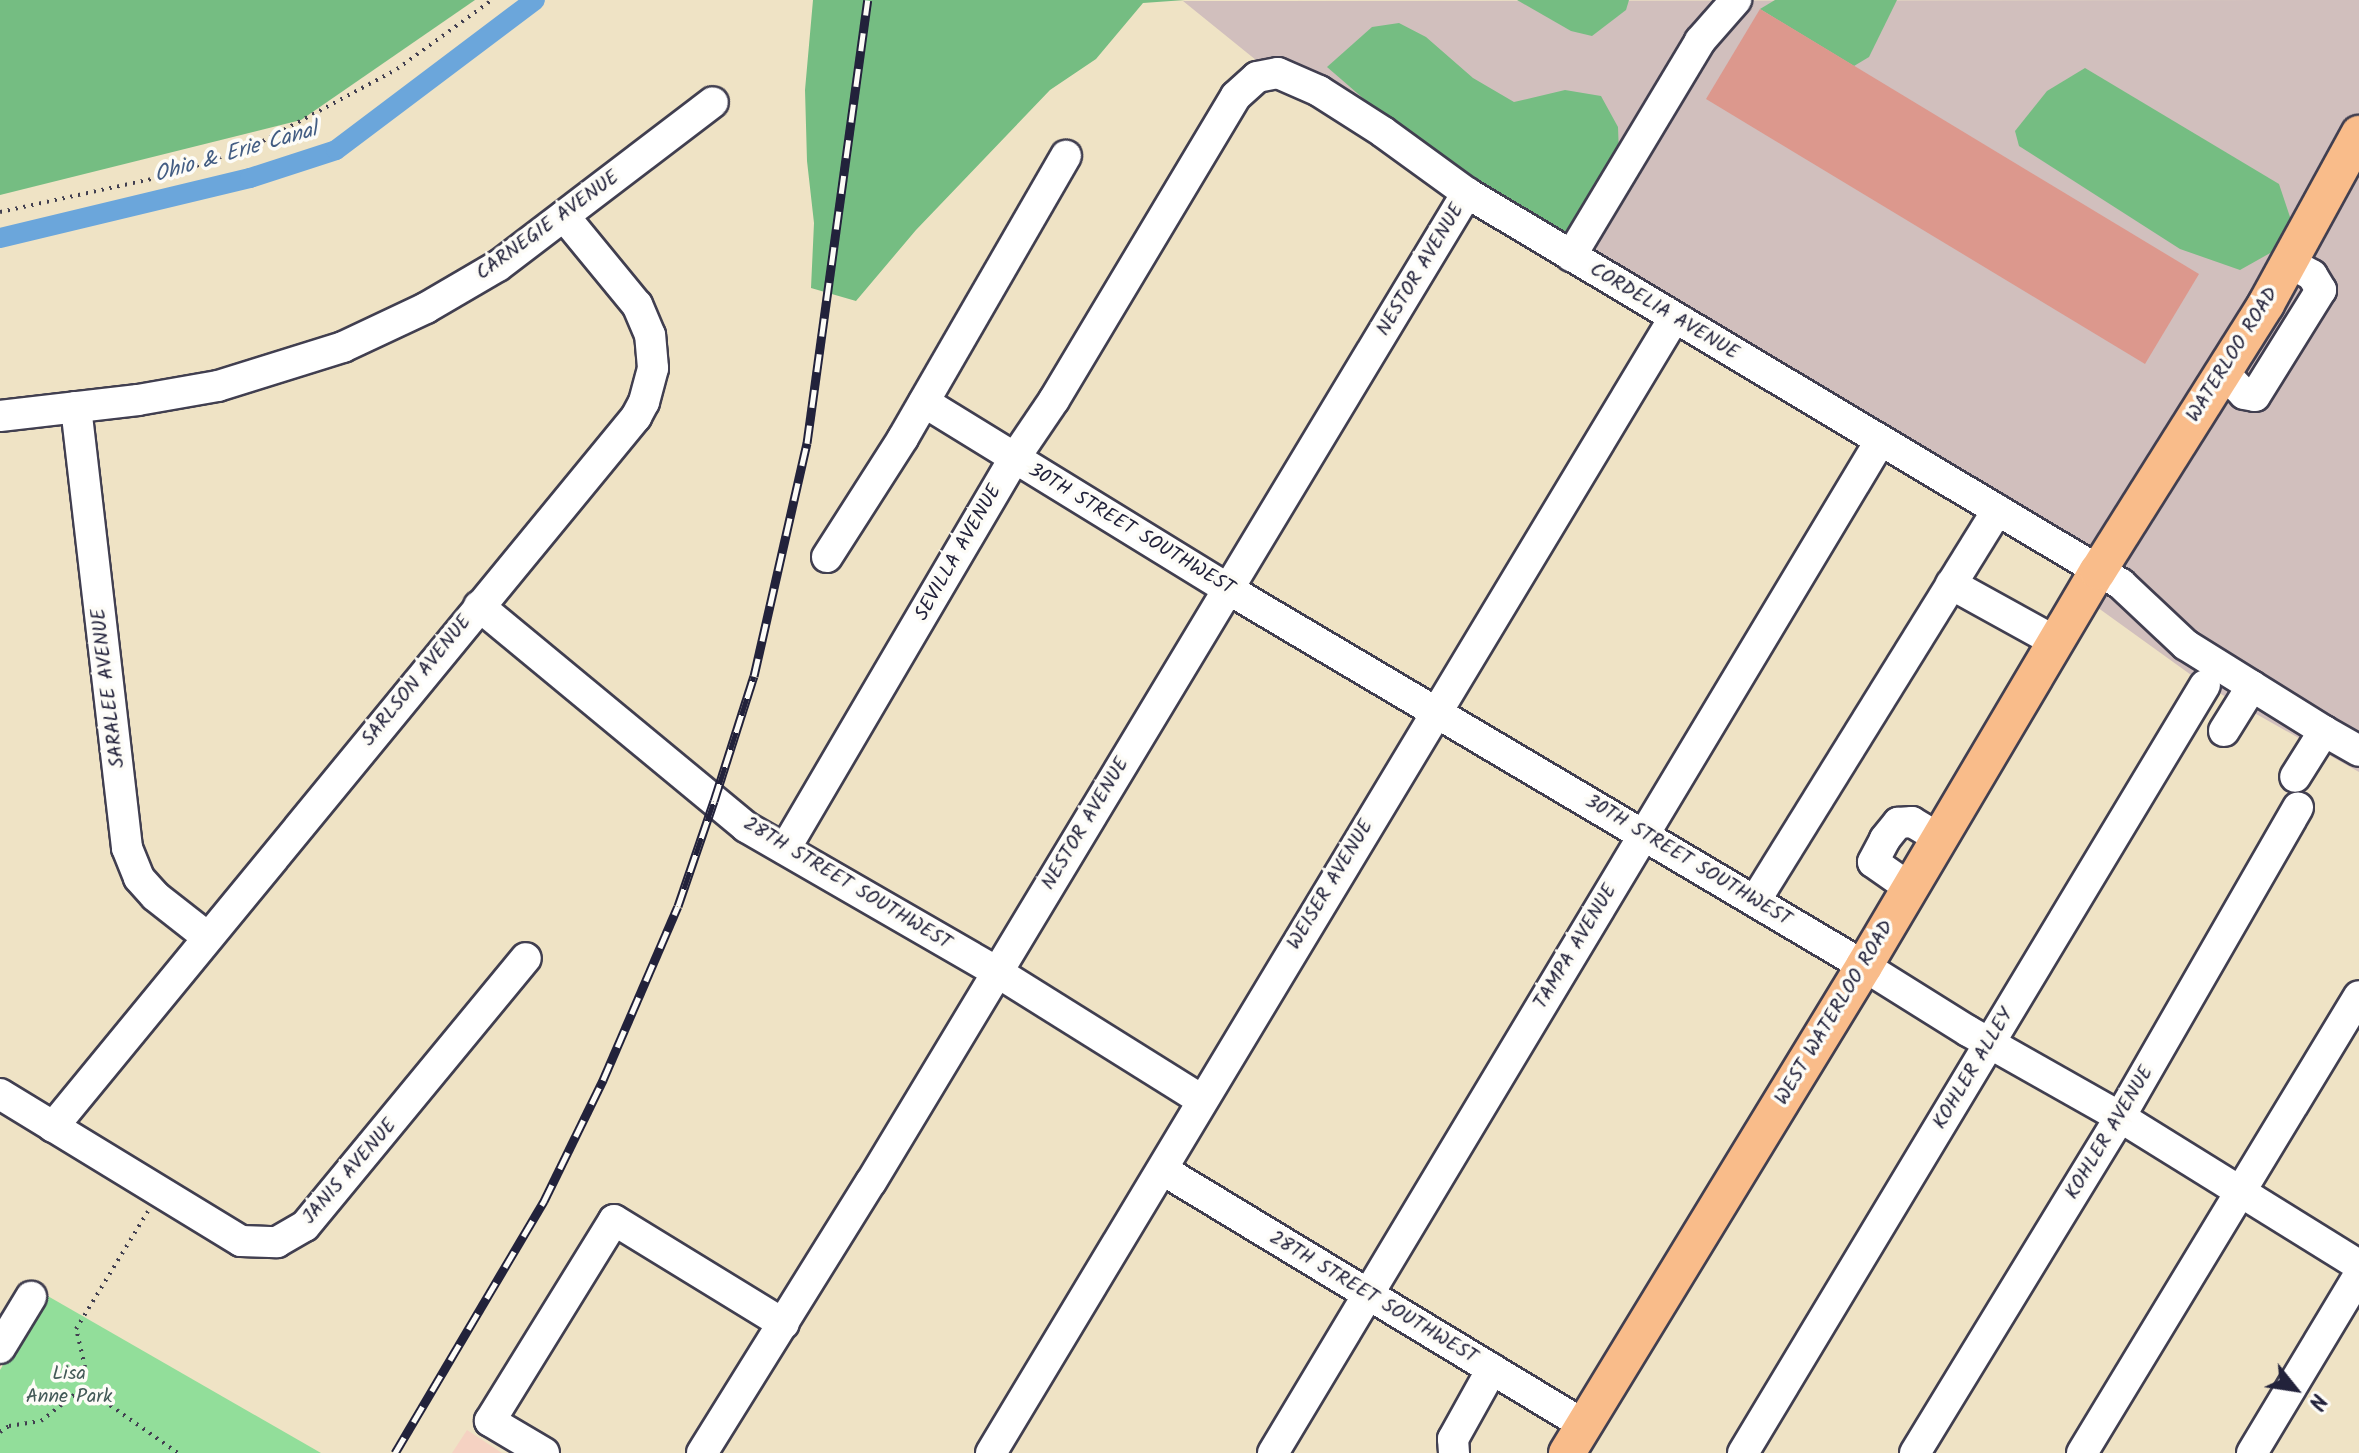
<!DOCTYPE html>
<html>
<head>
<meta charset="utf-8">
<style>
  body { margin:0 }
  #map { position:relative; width:2359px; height:1453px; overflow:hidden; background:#efe3c5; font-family:Kalam,sans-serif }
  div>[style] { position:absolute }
  .built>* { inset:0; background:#f5d2c2 }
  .industrial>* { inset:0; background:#d1bfbd }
  .green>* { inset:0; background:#92de9a }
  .forest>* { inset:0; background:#75bd82 }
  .canal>* { height:20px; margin:-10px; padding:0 10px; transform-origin:10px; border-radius:10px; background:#6ba6db }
  .building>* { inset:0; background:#dc988d }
  .path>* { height:4px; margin-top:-2px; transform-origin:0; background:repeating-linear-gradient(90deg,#413f50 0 2px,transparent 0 8px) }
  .roads { filter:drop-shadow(2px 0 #413f50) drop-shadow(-2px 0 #413f50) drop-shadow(0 2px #413f50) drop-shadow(0 -2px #413f50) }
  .minor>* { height:30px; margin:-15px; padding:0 15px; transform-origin:15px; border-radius:15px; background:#fff }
  .major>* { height:36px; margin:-18px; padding:0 18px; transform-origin:18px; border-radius:18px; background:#f9bc8a }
  .rail>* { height:9px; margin-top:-4.5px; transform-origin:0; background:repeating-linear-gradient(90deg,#fdfcf7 0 18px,#22223b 0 36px); box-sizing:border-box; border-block:2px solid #22223b }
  span { translate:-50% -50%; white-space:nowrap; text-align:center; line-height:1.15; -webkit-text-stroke:7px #fdfcf7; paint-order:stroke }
  .street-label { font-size:20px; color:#22223b }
  .park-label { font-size:20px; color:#445a58 }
  .water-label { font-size:22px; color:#435d83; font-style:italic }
  .north { position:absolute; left:2255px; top:1349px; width:80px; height:80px; -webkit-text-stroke:6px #fdfcf7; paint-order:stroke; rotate:120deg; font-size:22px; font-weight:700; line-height:32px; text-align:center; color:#22223b }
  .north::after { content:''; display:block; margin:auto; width:28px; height:36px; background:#22223b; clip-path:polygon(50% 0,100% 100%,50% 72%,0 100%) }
</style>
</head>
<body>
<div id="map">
  <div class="built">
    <div style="clip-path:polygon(467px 1430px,502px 1453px,452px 1453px)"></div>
  </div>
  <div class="industrial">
    <div style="clip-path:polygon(2359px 0,2359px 772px,2205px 685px,2083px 597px,2098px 571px,1272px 73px,1183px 1px)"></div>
  </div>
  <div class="green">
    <div style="clip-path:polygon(46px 1295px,321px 1453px,0 1453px,0 1370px)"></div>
  </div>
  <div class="forest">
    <div style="clip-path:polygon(0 0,475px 0,301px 120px,0 195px)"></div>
    <div style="clip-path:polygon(813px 0,1185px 0,1143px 3px,1096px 59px,1050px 90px,916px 230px,856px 301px,811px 288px,814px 223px,807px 161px,805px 90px)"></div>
    <div style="clip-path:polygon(1517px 0,1629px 0,1626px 10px,1592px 36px,1571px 31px)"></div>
    <div style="clip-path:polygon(1775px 0,1897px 0,1869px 57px,1854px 66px,1760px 9px)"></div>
    <div style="clip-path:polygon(1399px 23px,1426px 37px,1473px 78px,1514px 102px,1565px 90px,1601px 96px,1618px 127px,1619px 154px,1565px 232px,1439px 164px,1327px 67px,1372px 27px)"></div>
    <div style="clip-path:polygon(2085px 68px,2279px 184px,2292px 223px,2272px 252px,2240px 270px,2180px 249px,2019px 146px,2015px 131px,2047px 91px)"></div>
  </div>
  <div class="canal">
    <div style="left:0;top:238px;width:257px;rotate:-13.5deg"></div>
    <div style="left:250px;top:178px;width:90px;rotate:-18deg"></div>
    <div style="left:336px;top:150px;width:249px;rotate:-37deg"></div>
  </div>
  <div class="building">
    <div style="clip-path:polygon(1760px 9px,2199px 274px,2145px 364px,1706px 99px)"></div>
  </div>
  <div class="path">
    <div style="left:0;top:212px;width:178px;rotate:-12.3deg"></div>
    <div style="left:174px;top:174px;width:95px;rotate:-20.3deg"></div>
    <div style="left:263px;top:141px;width:152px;rotate:-28.2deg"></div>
    <div style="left:397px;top:69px;width:117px;rotate:-36deg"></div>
    <div style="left:84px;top:1387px;width:20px;rotate:-87deg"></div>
    <div style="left:85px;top:1367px;width:39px;rotate:-103deg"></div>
    <div style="left:76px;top:1329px;width:138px;rotate:-58.6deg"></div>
    <div style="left:0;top:1432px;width:11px;rotate:-34deg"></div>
    <div style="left:9px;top:1426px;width:32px;rotate:-9deg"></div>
    <div style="left:41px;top:1421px;width:55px;rotate:-38.3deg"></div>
    <div style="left:84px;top:1387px;width:115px;rotate:35.1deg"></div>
  </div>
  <div class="roads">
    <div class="minor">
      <div style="left:1571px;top:256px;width:251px;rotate:-59deg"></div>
      <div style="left:1700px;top:41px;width:55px;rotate:-48.7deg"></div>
      <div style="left:2223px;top:372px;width:30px;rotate:46deg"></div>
      <div style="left:2244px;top:394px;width:11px;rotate:10deg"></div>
      <div style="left:2255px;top:396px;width:125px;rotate:-58.1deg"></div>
      <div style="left:2321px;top:290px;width:17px;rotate:-121deg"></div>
      <div style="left:2312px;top:275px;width:26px;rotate:-152deg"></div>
      <div style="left:924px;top:402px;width:357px;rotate:31.6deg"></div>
      <div style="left:1228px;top:589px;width:739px;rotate:30.66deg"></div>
      <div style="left:1864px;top:966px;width:123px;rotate:32deg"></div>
      <div style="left:1968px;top:1031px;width:175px;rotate:29.5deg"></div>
      <div style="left:2120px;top:1117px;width:281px;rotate:31.8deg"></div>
      <div style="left:76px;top:407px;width:444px;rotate:83.4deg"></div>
      <div style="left:127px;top:848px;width:32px;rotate:68deg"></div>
      <div style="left:139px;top:878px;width:24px;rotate:48deg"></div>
      <div style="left:155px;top:896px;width:65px;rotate:38.1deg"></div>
      <div style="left:0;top:416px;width:139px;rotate:-6.6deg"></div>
      <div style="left:138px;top:400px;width:81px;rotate:-9.9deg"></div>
      <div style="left:218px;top:386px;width:131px;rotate:-17.3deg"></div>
      <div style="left:343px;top:347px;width:92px;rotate:-25.2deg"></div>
      <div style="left:426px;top:308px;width:83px;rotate:-30.3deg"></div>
      <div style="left:498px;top:266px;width:270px;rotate:-37.3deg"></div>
      <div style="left:827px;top:557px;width:141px;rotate:-57.4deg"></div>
      <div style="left:903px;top:438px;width:326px;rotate:-60deg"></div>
      <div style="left:1951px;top:584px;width:120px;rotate:28.9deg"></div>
      <div style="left:479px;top:606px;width:347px;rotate:39.6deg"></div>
      <div style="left:746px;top:827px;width:290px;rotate:30deg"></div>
      <div style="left:997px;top:972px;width:242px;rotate:32deg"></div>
      <div style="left:2224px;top:731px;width:53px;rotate:-58.1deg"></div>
      <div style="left:2324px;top:731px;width:40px;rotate:29.7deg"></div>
      <div style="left:785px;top:849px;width:452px;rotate:-59.6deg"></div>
      <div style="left:1014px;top:459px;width:71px;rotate:-55.9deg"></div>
      <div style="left:1054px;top:400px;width:354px;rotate:-59.1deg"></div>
      <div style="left:1236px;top:96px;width:28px;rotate:-42deg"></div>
      <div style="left:1257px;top:77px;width:21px;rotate:-11deg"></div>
      <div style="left:1278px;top:73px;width:45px;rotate:23.7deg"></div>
      <div style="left:1319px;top:91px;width:76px;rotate:32.6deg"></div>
      <div style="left:1383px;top:132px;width:104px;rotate:36deg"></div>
      <div style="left:1467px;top:193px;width:762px;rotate:30.87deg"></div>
      <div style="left:2121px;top:584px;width:89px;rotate:43.2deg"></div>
      <div style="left:2186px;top:645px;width:163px;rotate:31.9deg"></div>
      <div style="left:2324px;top:731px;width:54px;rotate:122.2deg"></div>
      <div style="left:1910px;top:888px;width:45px;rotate:-144.9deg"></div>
      <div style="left:1873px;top:862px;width:26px;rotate:-62deg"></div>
      <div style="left:1885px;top:839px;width:21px;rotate:-51deg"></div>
      <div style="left:1898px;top:823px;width:14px;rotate:-4deg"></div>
      <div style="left:1912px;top:822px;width:33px;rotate:31deg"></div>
      <div style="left:1755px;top:901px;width:460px;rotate:-58.2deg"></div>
      <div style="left:0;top:1094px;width:282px;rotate:31.4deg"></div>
      <div style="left:241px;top:1241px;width:36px;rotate:2deg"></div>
      <div style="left:277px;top:1242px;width:32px;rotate:-30deg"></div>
      <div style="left:305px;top:1226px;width:347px;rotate:-50.5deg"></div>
      <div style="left:53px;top:1127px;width:919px;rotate:-50.61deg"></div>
      <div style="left:636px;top:417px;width:17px;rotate:-62deg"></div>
      <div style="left:644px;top:402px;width:35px;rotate:-75deg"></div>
      <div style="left:653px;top:368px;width:33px;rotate:-95deg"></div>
      <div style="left:650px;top:335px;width:33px;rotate:-113deg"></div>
      <div style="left:637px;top:305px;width:115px;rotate:-129.4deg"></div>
      <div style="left:1163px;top:1170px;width:492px;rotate:31.2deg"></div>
      <div style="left:0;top:1348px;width:60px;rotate:-58.7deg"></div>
      <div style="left:544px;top:1453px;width:63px;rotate:-149.3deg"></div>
      <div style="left:490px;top:1421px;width:236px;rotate:-58.3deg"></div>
      <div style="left:614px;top:1220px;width:199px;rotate:31.5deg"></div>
      <div style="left:702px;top:1453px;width:319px;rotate:-58.1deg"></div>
      <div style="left:871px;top:1182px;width:1155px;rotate:-58.93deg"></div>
      <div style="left:991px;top:1453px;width:1325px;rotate:-58.96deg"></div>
      <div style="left:1273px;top:1453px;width:1180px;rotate:-59.04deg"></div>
      <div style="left:1454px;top:1453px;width:14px;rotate:-94deg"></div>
      <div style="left:1453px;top:1439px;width:80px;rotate:-60.9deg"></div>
      <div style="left:1743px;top:1453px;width:896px;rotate:-58.97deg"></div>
      <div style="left:1915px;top:1453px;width:394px;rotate:-58.6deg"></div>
      <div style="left:2120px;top:1117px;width:357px;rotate:-60.1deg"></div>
      <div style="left:2082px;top:1453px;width:534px;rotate:-58.78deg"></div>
      <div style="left:2252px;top:1453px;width:208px;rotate:-59deg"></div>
    </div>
    <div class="major">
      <div style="left:1567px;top:1453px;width:570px;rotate:-58.62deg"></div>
      <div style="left:1864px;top:966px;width:459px;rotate:-59.4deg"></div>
      <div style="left:2098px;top:571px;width:315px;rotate:-57.8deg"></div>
      <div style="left:2266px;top:304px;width:194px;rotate:-61.3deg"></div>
    </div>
  </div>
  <div class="rail">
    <div style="left:395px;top:1453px;width:293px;rotate:-59.4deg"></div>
    <div style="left:544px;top:1201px;width:135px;rotate:-64deg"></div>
    <div style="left:603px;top:1080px;width:189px;rotate:-66.7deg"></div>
    <div style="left:678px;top:906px;width:111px;rotate:-71.1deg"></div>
    <div style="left:714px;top:801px;width:131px;rotate:-72.3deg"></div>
    <div style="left:754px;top:676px;width:239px;rotate:-77.2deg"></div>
    <div style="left:807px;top:443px;width:447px;rotate:-82.2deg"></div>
  </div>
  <div class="street-label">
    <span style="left:548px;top:226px;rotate:-36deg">CARNEGIE AVENUE</span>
    <span style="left:1421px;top:270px;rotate:-59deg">NESTOR AVENUE</span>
    <span style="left:1664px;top:312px;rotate:31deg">CORDELIA AVENUE</span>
    <span style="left:2233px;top:355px;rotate:-58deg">WATERLOO ROAD</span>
    <span style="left:1131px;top:530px;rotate:31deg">30TH STREET SOUTHWEST</span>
    <span style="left:959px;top:553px;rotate:-60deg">SEVILLA AVENUE</span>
    <span style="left:417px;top:681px;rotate:-51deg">SARLSON AVENUE</span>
    <span style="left:109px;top:688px;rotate:-97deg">SARALEE AVENUE</span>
    <span style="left:1086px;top:824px;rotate:-59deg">NESTOR AVENUE</span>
    <span style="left:1688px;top:861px;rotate:31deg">30TH STREET SOUTHWEST</span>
    <span style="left:847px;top:884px;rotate:31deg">28TH STREET SOUTHWEST</span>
    <span style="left:1331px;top:885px;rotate:-59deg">WEISER AVENUE</span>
    <span style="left:1576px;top:947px;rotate:-59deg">TAMPA AVENUE</span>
    <span style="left:1835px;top:1013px;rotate:-59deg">WEST WATERLOO ROAD</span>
    <span style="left:1974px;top:1069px;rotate:-59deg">KOHLER ALLEY</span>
    <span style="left:2110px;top:1133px;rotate:-59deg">KOHLER AVENUE</span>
    <span style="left:350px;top:1172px;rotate:-49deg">JANIS AVENUE</span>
    <span style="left:1373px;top:1298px;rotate:31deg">28TH STREET SOUTHWEST</span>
  </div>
  <div class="park-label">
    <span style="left:69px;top:1386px">Lisa<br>Anne Park</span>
  </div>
  <div class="water-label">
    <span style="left:236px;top:153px;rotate:-16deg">Ohio &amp; Erie Canal</span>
  </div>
  <div class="north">N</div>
</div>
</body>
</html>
